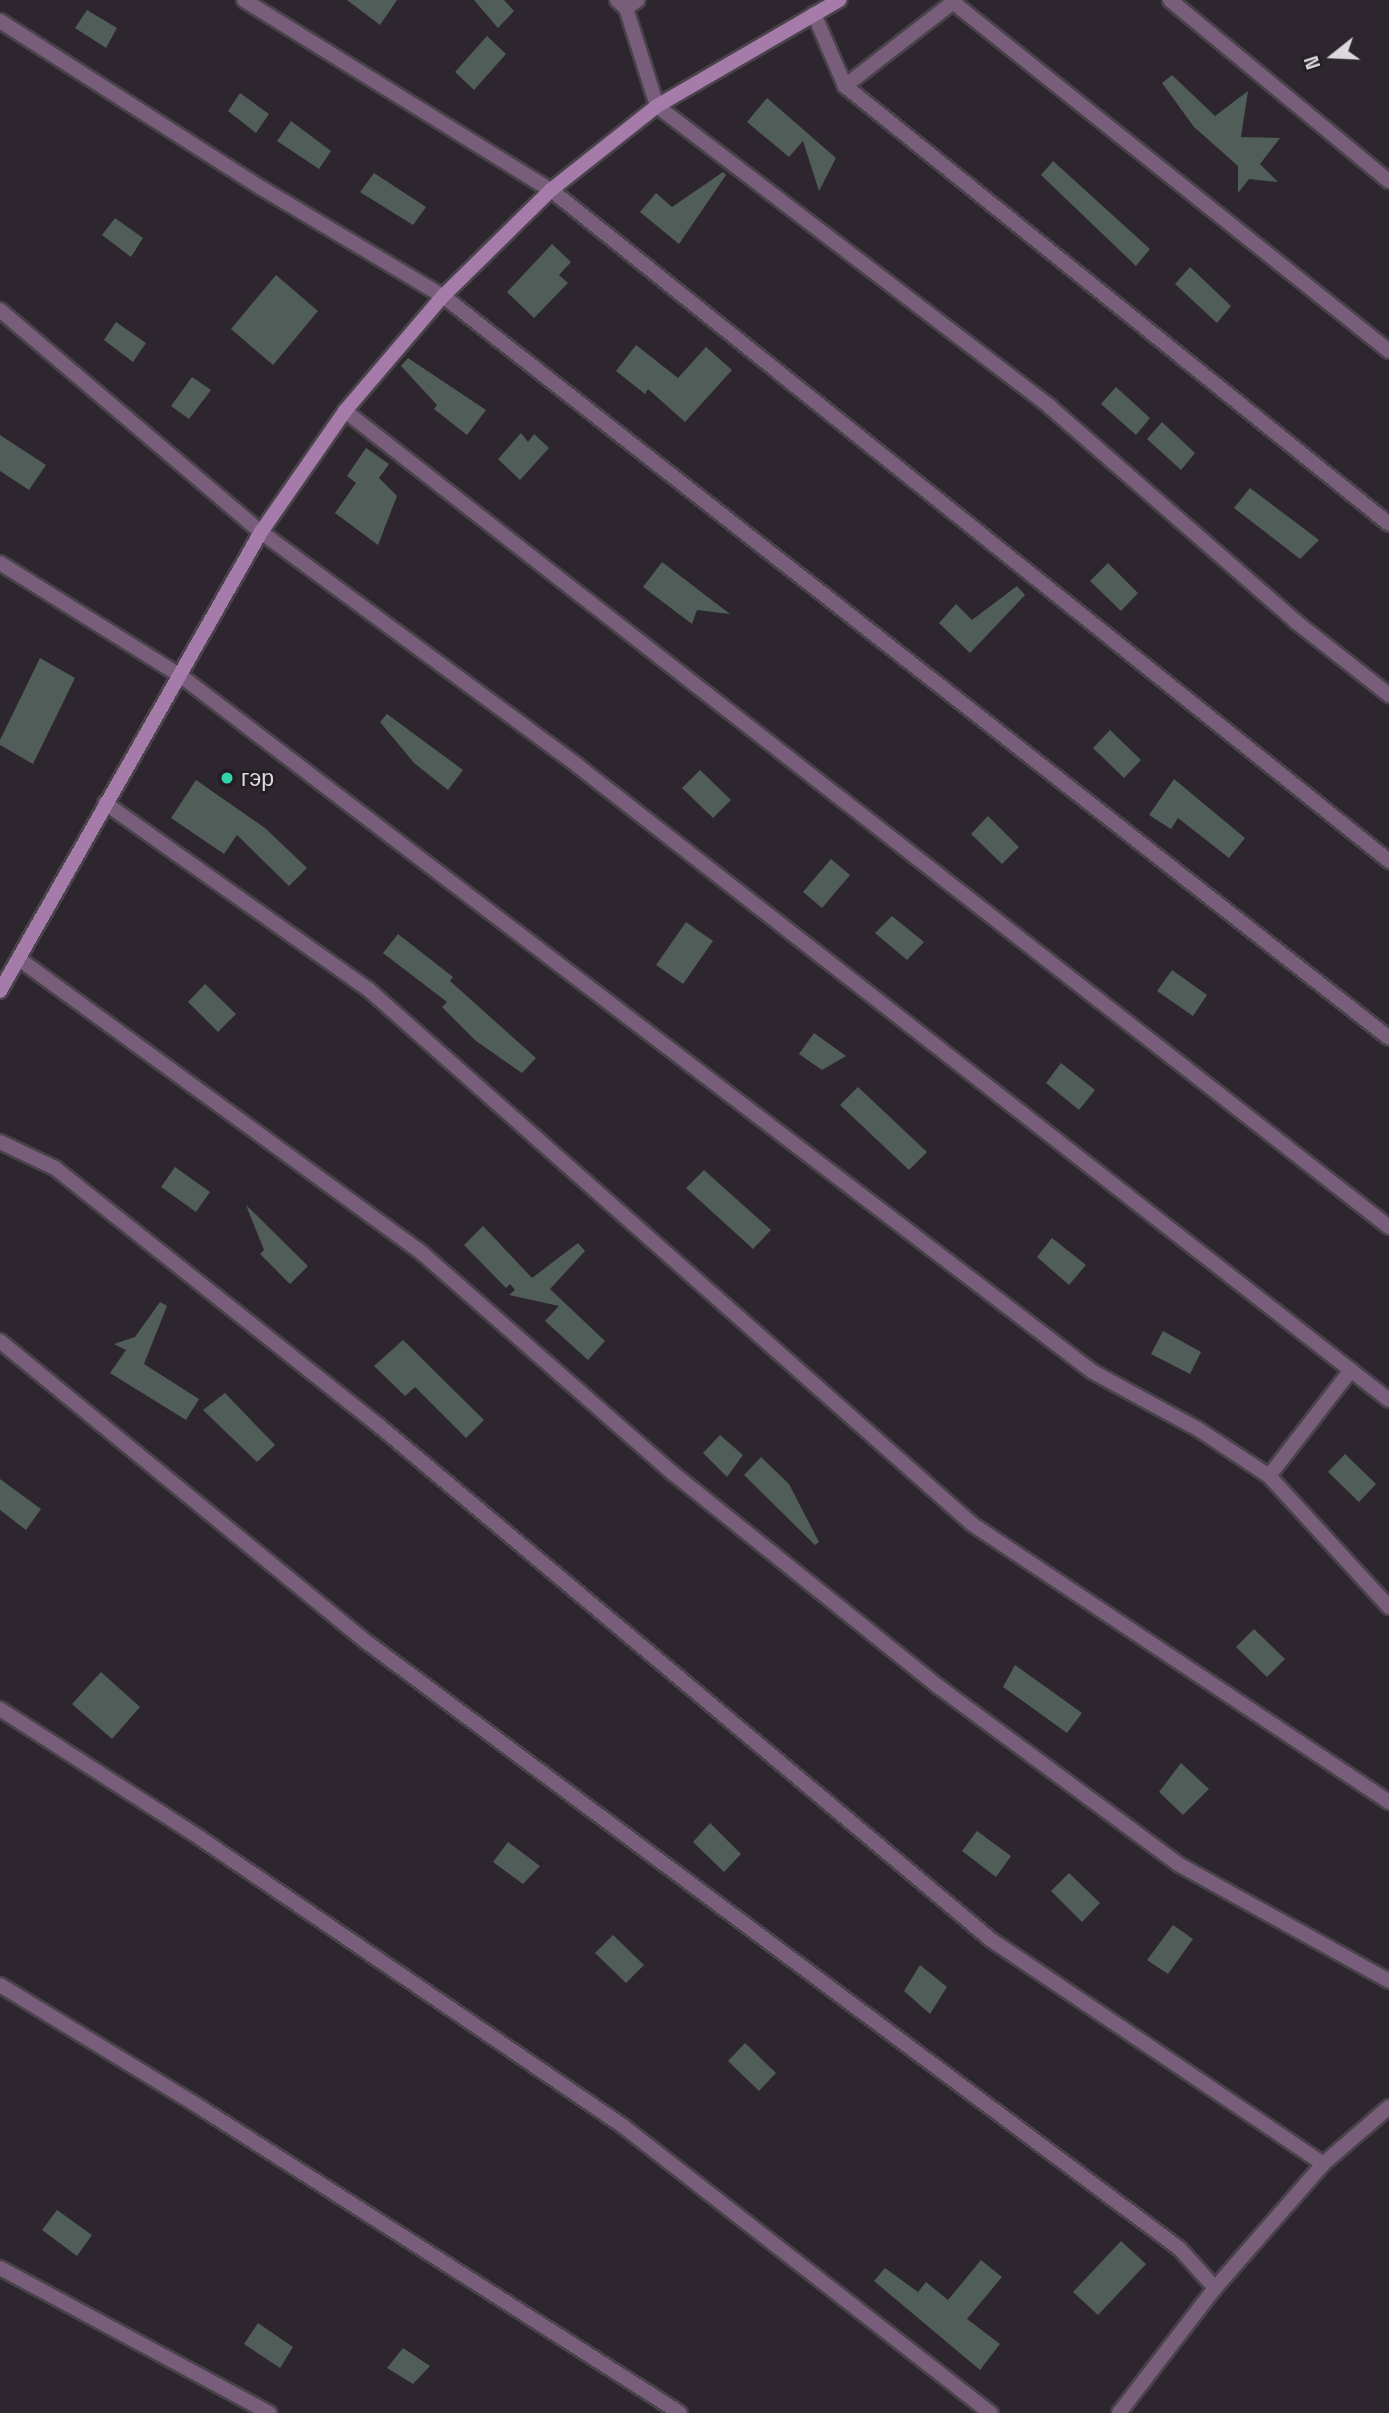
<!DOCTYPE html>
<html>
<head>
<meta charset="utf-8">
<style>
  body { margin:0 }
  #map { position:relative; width:1389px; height:2413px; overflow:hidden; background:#2d262e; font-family:"Space Grotesk",sans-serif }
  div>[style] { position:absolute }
  .building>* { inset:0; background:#515d58 }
  .roads { filter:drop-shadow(2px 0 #49424a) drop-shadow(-2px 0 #49424a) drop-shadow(0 2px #49424a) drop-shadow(0 -2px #49424a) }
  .street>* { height:14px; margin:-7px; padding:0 7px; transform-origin:7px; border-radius:7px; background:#785e7b }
  .secondary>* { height:14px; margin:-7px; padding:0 7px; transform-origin:7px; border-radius:7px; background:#a57baa }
  .dots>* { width:19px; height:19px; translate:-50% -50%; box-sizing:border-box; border:4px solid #241d24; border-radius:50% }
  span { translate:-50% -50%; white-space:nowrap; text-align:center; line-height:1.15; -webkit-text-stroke:5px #241d24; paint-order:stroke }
  .poi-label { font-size:23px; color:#dcd8dd }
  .left { translate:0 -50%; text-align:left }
  .north { position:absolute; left:1298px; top:21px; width:70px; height:70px; -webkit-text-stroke:5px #241d24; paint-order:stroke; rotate:252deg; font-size:19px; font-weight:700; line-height:28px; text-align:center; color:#dcd8dd }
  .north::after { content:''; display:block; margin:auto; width:24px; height:32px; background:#dcd8dd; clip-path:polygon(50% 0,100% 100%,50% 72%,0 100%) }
</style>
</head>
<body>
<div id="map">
  <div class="building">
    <div style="clip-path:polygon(347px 0,397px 0,380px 25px)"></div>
    <div style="clip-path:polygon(474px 0,504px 0,514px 11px,498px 28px)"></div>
    <div style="clip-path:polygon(87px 10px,117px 28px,106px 48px,75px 28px)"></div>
    <div style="clip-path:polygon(487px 36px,506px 54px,474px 90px,455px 72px)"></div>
    <div style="clip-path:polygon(1172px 75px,1215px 116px,1248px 91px,1241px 137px,1280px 138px,1260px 164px,1278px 182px,1249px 179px,1238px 193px,1238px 166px,1194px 127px,1162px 83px)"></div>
    <div style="clip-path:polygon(240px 93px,269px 114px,256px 133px,228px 111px)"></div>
    <div style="clip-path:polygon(767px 98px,836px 158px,819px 191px,803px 141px,789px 157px,747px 122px)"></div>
    <div style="clip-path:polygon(291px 121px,331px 151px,319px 169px,277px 141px)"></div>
    <div style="clip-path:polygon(1053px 161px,1150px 249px,1136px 266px,1041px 175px)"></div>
    <div style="clip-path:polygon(723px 172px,726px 175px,679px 244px,640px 212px,656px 193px,672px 207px)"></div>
    <div style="clip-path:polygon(374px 173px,426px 207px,413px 225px,360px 192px)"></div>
    <div style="clip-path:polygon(115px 218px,143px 238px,131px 257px,102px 235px)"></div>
    <div style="clip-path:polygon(552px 244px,571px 262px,559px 275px,568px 283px,534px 318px,507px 292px)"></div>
    <div style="clip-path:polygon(1190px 267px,1231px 306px,1217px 323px,1175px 284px)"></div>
    <div style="clip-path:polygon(276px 275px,318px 311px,273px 365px,231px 329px)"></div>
    <div style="clip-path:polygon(116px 322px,146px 343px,133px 362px,104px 340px)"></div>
    <div style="clip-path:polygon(636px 345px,678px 378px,706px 347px,732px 370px,685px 422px,648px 389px,645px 394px,616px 371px)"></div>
    <div style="clip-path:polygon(408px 358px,486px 410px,467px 435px,434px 409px,437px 405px,401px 366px)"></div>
    <div style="clip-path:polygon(192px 377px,211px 390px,189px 419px,171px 406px)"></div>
    <div style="clip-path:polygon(1116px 387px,1150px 418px,1136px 435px,1101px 404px)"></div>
    <div style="clip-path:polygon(1162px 422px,1195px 453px,1181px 470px,1147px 439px)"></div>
    <div style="clip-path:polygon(521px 433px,528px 442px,534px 434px,549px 448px,520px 480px,498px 459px)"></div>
    <div style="clip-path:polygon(0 435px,46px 465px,29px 490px,0 471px)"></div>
    <div style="clip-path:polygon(366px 448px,389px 464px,379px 478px,397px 496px,378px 545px,335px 513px,356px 483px,347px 476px)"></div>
    <div style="clip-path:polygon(1250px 488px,1319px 540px,1300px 559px,1234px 508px)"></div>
    <div style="clip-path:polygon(662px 562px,730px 614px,697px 610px,692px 624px,643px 587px)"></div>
    <div style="clip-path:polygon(1108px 563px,1138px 593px,1121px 611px,1090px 581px)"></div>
    <div style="clip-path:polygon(1017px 586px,1025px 595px,970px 653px,939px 623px,956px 604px,972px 620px)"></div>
    <div style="clip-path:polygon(40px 658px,75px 678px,33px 764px,0 745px,0 740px)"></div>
    <div style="clip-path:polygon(387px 714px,463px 770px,448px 790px,414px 763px,380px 722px)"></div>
    <div style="clip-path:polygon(1110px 730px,1141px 760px,1124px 778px,1093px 748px)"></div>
    <div style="clip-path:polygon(700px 770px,731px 800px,713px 818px,682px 788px)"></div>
    <div style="clip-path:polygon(1174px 779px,1245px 838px,1229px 858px,1178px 818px,1171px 829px,1149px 815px)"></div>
    <div style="clip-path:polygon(196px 780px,265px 828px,307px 868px,289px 886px,237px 835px,224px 854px,171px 818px)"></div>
    <div style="clip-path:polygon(988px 816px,1019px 847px,1002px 864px,971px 834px)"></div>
    <div style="clip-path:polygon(831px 859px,850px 875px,822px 908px,803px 892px)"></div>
    <div style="clip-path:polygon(892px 916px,924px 942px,907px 960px,875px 933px)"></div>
    <div style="clip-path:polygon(686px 922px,713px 941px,683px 984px,656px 965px)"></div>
    <div style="clip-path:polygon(398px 934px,453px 977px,450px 981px,536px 1058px,522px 1073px,476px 1041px,442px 1007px,447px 1002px,383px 953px)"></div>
    <div style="clip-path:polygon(1172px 970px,1207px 995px,1193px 1016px,1157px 991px)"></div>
    <div style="clip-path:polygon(205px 984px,236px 1014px,218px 1032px,188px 1002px)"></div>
    <div style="clip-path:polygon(814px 1033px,846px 1056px,822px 1070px,799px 1054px)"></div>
    <div style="clip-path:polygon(1061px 1063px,1095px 1090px,1079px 1110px,1046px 1083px)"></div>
    <div style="clip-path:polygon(858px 1087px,927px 1152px,909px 1170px,840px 1105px)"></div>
    <div style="clip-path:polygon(175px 1167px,210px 1192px,196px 1212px,161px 1187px)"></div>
    <div style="clip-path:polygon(704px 1170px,771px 1230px,753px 1249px,686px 1188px)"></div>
    <div style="clip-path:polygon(246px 1205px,308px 1266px,290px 1284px,260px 1254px,264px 1250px)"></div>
    <div style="clip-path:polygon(483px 1226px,532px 1278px,578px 1243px,585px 1251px,550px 1289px,605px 1341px,588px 1360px,545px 1321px,559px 1306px,509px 1295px,515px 1290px,510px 1284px,506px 1288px,464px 1245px)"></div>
    <div style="clip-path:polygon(1052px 1238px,1086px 1265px,1069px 1285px,1037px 1257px)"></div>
    <div style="clip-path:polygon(160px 1302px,167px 1306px,144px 1364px,199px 1399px,186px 1420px,110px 1373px,126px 1350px,114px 1344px,135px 1337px)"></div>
    <div style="clip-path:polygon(1163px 1331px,1201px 1352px,1190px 1374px,1151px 1354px)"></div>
    <div style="clip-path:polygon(403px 1340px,484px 1420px,466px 1438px,415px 1387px,405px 1396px,374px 1366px)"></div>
    <div style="clip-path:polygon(225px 1393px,275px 1445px,257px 1462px,203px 1410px)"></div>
    <div style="clip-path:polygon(720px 1435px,743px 1455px,727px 1477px,703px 1453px)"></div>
    <div style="clip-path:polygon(1345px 1454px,1376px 1484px,1359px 1502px,1328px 1472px)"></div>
    <div style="clip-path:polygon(761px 1457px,789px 1484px,819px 1542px,815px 1545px,744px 1475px)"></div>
    <div style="clip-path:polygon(0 1479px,41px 1509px,26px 1530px,0 1510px)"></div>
    <div style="clip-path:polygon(1254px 1629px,1285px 1659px,1267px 1677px,1236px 1647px)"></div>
    <div style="clip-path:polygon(1015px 1665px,1082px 1713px,1067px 1733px,1003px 1687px)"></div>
    <div style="clip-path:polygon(101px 1672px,140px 1707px,112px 1739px,72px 1704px)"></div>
    <div style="clip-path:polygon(1181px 1763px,1209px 1789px,1183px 1815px,1159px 1792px)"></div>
    <div style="clip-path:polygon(710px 1823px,741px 1854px,724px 1872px,693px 1842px)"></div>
    <div style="clip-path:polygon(977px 1831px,1011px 1856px,996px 1877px,962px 1851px)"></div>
    <div style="clip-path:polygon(508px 1842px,540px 1866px,523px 1884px,493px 1862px)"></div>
    <div style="clip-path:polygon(1069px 1873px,1100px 1903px,1082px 1922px,1051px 1891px)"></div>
    <div style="clip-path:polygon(1173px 1925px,1193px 1939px,1168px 1974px,1147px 1960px)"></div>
    <div style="clip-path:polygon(613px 1935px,644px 1965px,626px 1983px,595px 1953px)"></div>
    <div style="clip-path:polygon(920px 1965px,947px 1987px,930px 2014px,904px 1991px)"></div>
    <div style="clip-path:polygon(745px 2043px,776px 2073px,759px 2091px,728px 2061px)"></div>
    <div style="clip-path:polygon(57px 2210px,92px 2235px,77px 2256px,42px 2230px)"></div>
    <div style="clip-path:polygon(1121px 2241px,1146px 2264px,1098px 2315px,1073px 2292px)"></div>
    <div style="clip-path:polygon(981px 2260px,1002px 2277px,967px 2319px,1000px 2344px,980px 2370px,874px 2281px,885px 2268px,918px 2292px,926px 2282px,948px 2300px)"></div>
    <div style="clip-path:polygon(258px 2323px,293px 2347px,280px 2368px,244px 2344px)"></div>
    <div style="clip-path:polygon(403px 2348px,430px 2366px,413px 2384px,387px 2368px)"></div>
  </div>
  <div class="roads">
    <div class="street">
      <div style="left:244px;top:0;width:361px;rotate:31.8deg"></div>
      <div style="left:551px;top:190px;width:1074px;rotate:38.68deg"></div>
      <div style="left:617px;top:0;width:12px;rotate:42deg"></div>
      <div style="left:626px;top:8px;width:103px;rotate:72.4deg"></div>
      <div style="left:657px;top:106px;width:495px;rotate:37.4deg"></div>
      <div style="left:1050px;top:407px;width:325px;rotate:41.1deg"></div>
      <div style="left:1295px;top:621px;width:120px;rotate:38.2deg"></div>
      <div style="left:1170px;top:0;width:284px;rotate:39.6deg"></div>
      <div style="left:954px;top:3px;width:557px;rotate:38.66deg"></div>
      <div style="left:626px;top:8px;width:14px;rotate:-34deg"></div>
      <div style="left:814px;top:14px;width:78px;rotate:66.7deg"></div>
      <div style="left:845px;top:86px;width:698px;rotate:38.84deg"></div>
      <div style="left:0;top:21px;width:308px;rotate:32.6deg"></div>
      <div style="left:260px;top:187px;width:213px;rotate:30.8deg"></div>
      <div style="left:443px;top:296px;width:1202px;rotate:38.11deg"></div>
      <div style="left:845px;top:86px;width:140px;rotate:-37.8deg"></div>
      <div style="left:0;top:310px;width:343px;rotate:40.4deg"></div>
      <div style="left:261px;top:532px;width:394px;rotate:36.4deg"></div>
      <div style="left:578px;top:766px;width:1029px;rotate:38.02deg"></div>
      <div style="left:345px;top:411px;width:1325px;rotate:38.01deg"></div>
      <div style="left:0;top:563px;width:213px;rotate:32deg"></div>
      <div style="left:181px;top:676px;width:1147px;rotate:37.35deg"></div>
      <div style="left:1093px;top:1372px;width:119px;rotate:28.5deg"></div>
      <div style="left:1198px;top:1429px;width:85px;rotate:33.5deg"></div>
      <div style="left:1269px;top:1476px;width:178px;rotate:47.5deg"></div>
      <div style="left:105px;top:803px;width:322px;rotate:35.3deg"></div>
      <div style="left:368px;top:989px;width:807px;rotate:41.53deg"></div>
      <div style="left:972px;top:1524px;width:501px;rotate:33.69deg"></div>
      <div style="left:19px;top:959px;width:499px;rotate:36.1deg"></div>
      <div style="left:422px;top:1253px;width:335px;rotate:41.3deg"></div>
      <div style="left:674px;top:1474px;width:340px;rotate:38.8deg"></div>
      <div style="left:939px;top:1687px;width:297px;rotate:36.5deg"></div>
      <div style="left:1178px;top:1864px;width:241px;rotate:29deg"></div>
      <div style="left:0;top:1142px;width:61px;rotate:25.3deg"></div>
      <div style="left:55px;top:1168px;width:411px;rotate:38.5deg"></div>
      <div style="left:377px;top:1424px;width:801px;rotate:40.03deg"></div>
      <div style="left:990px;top:1939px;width:402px;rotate:34deg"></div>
      <div style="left:0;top:1341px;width:476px;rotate:39.4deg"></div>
      <div style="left:368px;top:1643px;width:1013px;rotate:36.73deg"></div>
      <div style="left:1180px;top:2249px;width:52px;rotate:48.1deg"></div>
      <div style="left:1269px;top:1476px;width:134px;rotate:-52.3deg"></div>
      <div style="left:0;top:1709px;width:238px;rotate:32.8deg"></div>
      <div style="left:200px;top:1838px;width:512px;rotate:34.25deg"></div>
      <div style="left:623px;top:2126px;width:467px;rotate:38deg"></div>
      <div style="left:0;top:1985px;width:232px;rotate:31.4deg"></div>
      <div style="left:198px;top:2106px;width:571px;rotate:32.49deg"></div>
      <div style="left:0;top:2268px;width:306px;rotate:28.3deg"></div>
      <div style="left:1119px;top:2413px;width:158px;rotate:-52.5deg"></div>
      <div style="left:1215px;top:2288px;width:164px;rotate:-48.9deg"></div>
      <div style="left:1323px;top:2164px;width:87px;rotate:-40.8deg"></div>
    </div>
    <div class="secondary">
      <div style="left:0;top:991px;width:528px;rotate:-60.38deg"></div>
      <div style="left:261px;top:532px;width:147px;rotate:-55.2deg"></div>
      <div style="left:345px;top:411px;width:151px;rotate:-49.6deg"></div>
      <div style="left:443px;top:296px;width:151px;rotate:-44.5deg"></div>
      <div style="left:551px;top:190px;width:135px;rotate:-38.4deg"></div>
      <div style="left:657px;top:106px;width:211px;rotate:-30.2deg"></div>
    </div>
  </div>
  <div class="dots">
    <div style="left:227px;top:778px;background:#31d4a9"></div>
  </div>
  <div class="poi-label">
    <span class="left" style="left:241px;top:778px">гэр</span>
  </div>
  <div class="north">N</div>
</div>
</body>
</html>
